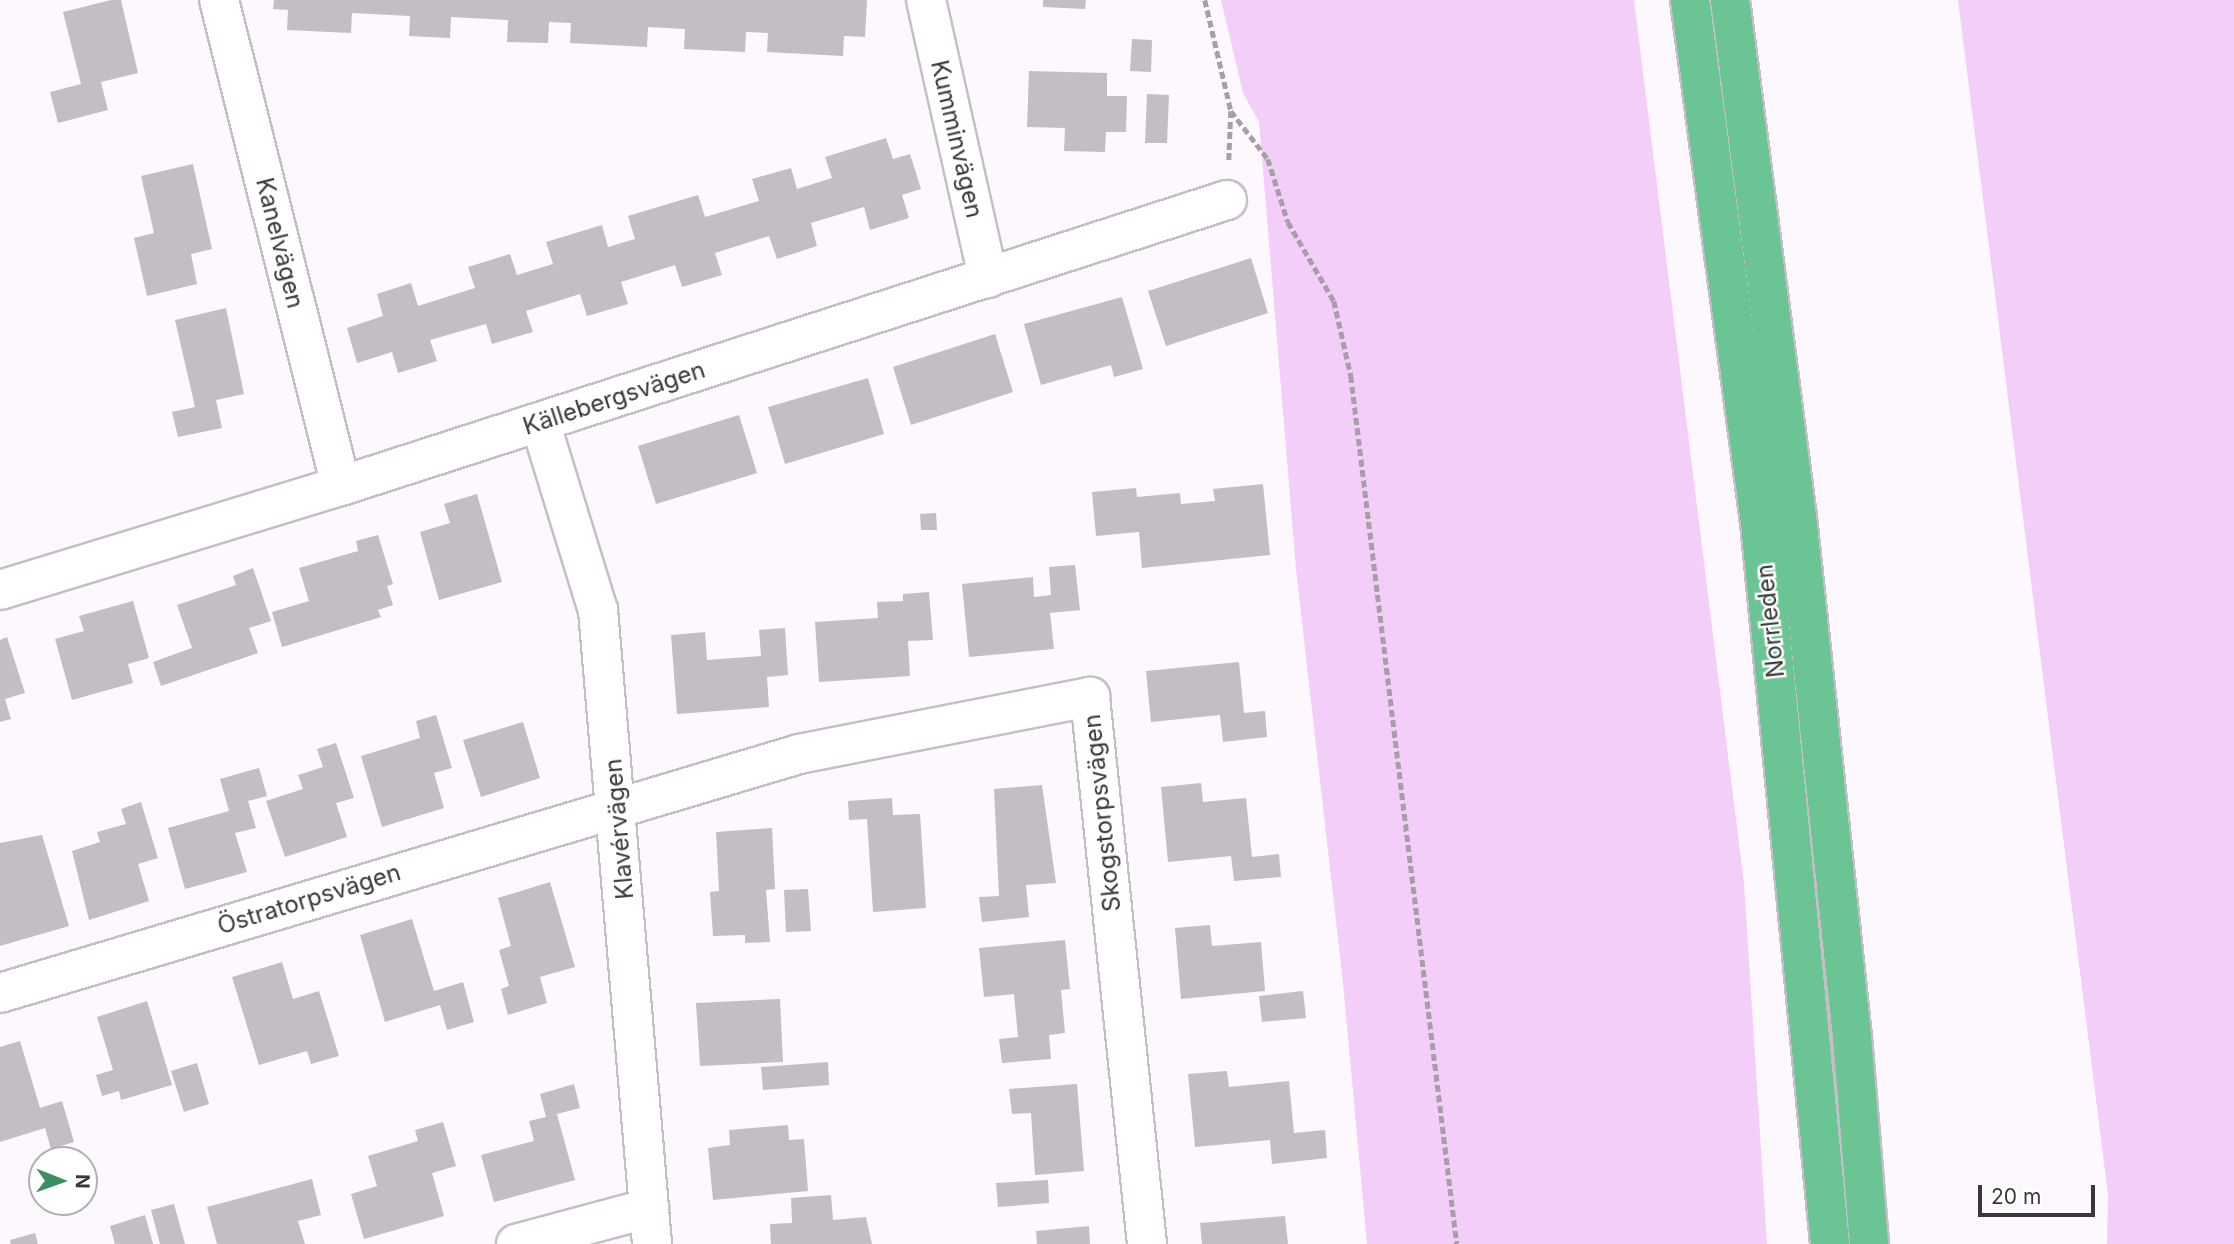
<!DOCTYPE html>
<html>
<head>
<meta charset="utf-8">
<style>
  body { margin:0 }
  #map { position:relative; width:2234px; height:1244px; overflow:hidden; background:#fdf8fe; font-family:Inter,sans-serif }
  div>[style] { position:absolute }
  .green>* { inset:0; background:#f2cef8 }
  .building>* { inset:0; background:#c3bdc4 }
  .path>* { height:4.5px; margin-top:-2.25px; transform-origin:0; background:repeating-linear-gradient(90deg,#a4a0a5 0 7px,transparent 0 10.5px) }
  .roads { filter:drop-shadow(2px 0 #c5bec6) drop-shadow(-2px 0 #c5bec6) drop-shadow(0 2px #c5bec6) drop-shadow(0 -2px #c5bec6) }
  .minor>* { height:38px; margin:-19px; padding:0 19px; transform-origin:19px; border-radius:19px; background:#fff }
  .trunk>* { height:38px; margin:-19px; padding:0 19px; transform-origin:19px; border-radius:19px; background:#6ac494 }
  span { translate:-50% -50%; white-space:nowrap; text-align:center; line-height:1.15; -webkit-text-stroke:5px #fff; paint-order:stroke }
  .street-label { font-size:24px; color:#3a373b }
  .north { position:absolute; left:28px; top:1146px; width:70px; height:70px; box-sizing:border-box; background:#fff; border:2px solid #b0afb1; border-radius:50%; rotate:91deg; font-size:19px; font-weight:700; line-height:28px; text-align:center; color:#3a373b }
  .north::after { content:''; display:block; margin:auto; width:24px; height:32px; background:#3b8f61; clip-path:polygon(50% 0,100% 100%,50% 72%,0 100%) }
  .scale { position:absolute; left:1978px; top:1185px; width:117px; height:32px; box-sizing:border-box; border:4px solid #3a373b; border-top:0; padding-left:9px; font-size:21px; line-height:24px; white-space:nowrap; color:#3a373b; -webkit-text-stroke:5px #fff; paint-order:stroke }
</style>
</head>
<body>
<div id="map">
  <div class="green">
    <div style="clip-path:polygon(1221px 0,1634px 0,1744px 884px,1767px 1244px,1367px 1244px,1343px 983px,1296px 569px,1259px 122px,1243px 93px)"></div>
    <div style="clip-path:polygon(1958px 0,2234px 0,2234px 1244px,2107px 1244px,2108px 1195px)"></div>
  </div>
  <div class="building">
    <div style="clip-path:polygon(111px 0,121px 0,138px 73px,101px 82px,108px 110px,58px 123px,50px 92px,81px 84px,63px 12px)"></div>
    <div style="clip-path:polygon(274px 0,867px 0,865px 37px,844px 36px,843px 56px,767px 52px,768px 33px,746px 32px,745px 52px,684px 49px,685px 29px,648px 27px,647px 47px,570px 43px,571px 23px,549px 22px,548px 43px,507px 42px,508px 20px,451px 17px,450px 38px,409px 36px,410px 16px,352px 13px,351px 33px,287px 30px,288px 10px,273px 9px)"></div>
    <div style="clip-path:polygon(1043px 0,1086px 0,1085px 9px,1043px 7px)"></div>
    <div style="clip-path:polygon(1132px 39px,1152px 40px,1151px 72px,1130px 71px)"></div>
    <div style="clip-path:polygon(1029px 71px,1107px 73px,1107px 96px,1127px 96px,1126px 132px,1106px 132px,1105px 152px,1064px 151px,1065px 128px,1027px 127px)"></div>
    <div style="clip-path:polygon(1147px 94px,1169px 95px,1167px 143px,1145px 143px)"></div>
    <div style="clip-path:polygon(886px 138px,893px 159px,910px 154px,921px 189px,902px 195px,909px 218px,870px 230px,864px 207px,811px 223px,817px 246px,777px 259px,769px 236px,715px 253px,722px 275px,682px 287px,675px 265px,621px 282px,628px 304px,587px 316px,580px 294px,526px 311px,533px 332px,492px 344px,486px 324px,430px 340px,437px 361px,398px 373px,392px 352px,357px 363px,347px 328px,383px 316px,377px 294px,411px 283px,418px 306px,475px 288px,468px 267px,510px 254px,517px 275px,553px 264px,546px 242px,602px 225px,608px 247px,635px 239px,628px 216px,698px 195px,705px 217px,759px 201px,752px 179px,791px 168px,797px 189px,832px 178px,825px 157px)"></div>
    <div style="clip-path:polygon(193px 164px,212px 249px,191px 254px,197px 284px,147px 296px,134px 238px,154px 233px,141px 176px)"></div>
    <div style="clip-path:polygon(1251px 258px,1268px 313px,1166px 346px,1148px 291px)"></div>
    <div style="clip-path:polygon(1122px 297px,1143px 369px,1114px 377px,1111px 365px,1041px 385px,1024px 324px)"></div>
    <div style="clip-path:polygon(226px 308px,244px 394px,216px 400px,222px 428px,178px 437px,172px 412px,195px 407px,175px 320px)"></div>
    <div style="clip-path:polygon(995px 334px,1013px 392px,911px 425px,893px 367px)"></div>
    <div style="clip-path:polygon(868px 378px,884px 434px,785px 464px,768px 407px)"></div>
    <div style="clip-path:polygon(739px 415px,757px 473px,656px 504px,638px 446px)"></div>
    <div style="clip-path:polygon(1263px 484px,1270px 555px,1142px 568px,1139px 532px,1096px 536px,1092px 492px,1136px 488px,1137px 497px,1180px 493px,1181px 504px,1215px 501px,1213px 489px)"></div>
    <div style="clip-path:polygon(477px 494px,502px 582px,439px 600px,420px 532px,450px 523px,444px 504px)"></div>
    <div style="clip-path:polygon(936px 513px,937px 530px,921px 530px,920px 514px)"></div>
    <div style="clip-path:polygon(378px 535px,393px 584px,387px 586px,393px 605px,378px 610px,381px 617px,282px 647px,272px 612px,309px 601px,299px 568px,358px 551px,356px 541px)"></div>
    <div style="clip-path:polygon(1075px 565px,1080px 610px,1050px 613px,1054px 649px,969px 657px,962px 584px,1033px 577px,1034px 597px,1051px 595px,1049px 567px)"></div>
    <div style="clip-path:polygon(253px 568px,271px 621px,249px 628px,258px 653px,161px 686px,153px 662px,192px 648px,177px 605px,236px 585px,233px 576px)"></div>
    <div style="clip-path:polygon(929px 592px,933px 640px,908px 641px,910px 676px,819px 682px,815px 622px,878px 618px,877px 602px,903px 601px,903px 594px)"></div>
    <div style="clip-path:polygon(133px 601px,149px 658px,128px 664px,133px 683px,72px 700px,55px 639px,84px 631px,79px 616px)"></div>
    <div style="clip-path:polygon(785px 628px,788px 675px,767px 677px,769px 707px,677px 714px,671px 635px,705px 632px,707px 660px,761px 656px,759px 630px)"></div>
    <div style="clip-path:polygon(7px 637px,25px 693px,5px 699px,11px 719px,0 722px,0 640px)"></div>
    <div style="clip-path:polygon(1239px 662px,1244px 713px,1265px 711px,1267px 737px,1223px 742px,1220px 715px,1151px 722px,1146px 671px)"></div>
    <div style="clip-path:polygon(436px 715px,452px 768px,434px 773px,444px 808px,382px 827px,361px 756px,420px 738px,416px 721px)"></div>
    <div style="clip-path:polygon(523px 722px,540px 778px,481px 797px,463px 740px)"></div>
    <div style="clip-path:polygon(336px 743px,354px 798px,336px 803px,347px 837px,285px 857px,266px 801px,303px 789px,298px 775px,323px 767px,317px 749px)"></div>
    <div style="clip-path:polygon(259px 768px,267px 796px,248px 801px,256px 828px,235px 833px,247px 872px,185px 889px,168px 828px,229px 811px,220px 779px)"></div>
    <div style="clip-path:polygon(1201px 783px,1203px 802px,1246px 798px,1252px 857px,1279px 854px,1281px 877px,1234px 881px,1231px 856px,1168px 862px,1161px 787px)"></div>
    <div style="clip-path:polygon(1042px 785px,1056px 883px,1026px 885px,1029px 917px,982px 922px,979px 897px,999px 896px,994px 789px)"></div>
    <div style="clip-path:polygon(892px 798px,893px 815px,920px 814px,926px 908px,873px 912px,867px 819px,849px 820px,848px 801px)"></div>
    <div style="clip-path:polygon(141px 802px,158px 858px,138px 864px,149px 901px,89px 920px,72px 851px,100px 842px,97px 832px,126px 824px,121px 809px)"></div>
    <div style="clip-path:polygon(772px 828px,775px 889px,766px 890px,770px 942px,745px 943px,745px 935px,713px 936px,710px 892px,719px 891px,716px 832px)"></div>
    <div style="clip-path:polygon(42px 835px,69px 926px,0 946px,0 843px)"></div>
    <div style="clip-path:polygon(550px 882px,575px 967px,540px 977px,547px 1003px,508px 1015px,501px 989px,509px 986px,499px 950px,511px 946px,498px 898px)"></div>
    <div style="clip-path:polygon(808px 889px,811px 931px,786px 932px,784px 890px)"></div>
    <div style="clip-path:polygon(412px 919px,434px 991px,463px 982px,474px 1022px,447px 1030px,440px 1005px,385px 1022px,360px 935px)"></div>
    <div style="clip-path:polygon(1210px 925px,1212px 946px,1261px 942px,1265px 991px,1181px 999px,1175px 928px)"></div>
    <div style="clip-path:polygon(1065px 940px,1070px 989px,1061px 990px,1065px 1033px,1049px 1035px,1051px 1059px,1002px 1063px,999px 1039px,1018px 1037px,1014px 994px,984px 997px,979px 948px)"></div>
    <div style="clip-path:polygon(282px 962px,293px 999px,319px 991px,339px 1056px,311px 1064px,307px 1051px,259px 1065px,232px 977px)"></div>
    <div style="clip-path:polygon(1303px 991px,1306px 1018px,1262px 1022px,1259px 996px)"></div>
    <div style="clip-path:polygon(780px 999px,783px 1062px,700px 1066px,696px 1003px)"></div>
    <div style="clip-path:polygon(147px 1001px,172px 1085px,121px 1100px,119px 1091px,102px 1096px,96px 1075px,113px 1070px,97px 1017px)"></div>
    <div style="clip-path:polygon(20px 1041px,40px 1108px,62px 1101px,74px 1142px,51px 1149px,45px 1128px,0 1142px,0 1047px)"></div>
    <div style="clip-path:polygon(828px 1062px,829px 1085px,763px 1090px,761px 1067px)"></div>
    <div style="clip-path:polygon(197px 1063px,209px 1104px,184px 1112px,171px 1071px)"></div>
    <div style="clip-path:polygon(1227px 1071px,1229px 1087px,1289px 1081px,1294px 1133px,1325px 1130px,1327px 1158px,1272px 1164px,1270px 1140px,1195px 1147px,1188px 1074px)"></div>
    <div style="clip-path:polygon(574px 1084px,580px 1108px,557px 1114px,575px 1180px,494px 1202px,481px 1155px,534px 1141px,529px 1121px,546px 1117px,540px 1094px)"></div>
    <div style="clip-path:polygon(1077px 1084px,1084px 1171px,1035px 1175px,1031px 1113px,1012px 1114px,1009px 1089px)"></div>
    <div style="clip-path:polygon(443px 1122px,456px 1166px,432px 1173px,444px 1216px,364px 1239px,351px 1194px,377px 1186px,368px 1156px,418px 1141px,415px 1130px)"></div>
    <div style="clip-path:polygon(788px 1125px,789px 1140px,804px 1139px,808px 1191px,713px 1200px,708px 1148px,730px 1145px,729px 1130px)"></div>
    <div style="clip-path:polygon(312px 1179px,321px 1215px,298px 1221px,305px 1244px,217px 1244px,207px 1207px)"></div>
    <div style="clip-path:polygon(1048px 1180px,1049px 1203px,998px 1207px,996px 1183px)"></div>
    <div style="clip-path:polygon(831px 1195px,833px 1220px,866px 1217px,872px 1244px,771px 1244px,770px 1224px,792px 1223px,791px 1198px)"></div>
    <div style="clip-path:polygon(174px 1204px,185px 1244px,160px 1244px,151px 1210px)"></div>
    <div style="clip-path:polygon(145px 1215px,153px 1244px,115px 1244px,110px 1226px)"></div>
    <div style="clip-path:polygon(1285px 1216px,1288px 1244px,1202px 1244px,1200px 1223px)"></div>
    <div style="clip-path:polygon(1089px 1226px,1090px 1244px,1037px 1244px,1036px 1231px)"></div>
    <div style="clip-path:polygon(35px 1233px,38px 1244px,11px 1244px,10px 1240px)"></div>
  </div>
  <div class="path">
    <div style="left:1205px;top:0;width:114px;rotate:76.8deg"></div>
    <div style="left:1231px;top:111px;width:50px;rotate:92.3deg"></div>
    <div style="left:1231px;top:111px;width:61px;rotate:52.4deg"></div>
    <div style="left:1268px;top:159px;width:66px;rotate:72.4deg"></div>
    <div style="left:1288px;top:222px;width:91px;rotate:59.8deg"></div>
    <div style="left:1334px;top:301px;width:77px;rotate:77.2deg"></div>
    <div style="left:1351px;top:376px;width:874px;rotate:83.04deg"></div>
  </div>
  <div class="roads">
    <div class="minor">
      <div style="left:219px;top:0;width:501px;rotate:75.91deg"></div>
      <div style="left:926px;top:0;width:285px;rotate:77.4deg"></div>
      <div style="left:540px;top:422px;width:197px;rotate:72.9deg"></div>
      <div style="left:598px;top:610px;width:636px;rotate:85.13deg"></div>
      <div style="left:0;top:590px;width:357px;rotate:-17deg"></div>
      <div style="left:341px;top:486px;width:931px;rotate:-17.89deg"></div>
      <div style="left:0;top:993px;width:834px;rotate:-16.65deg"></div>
      <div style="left:799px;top:754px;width:297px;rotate:-11.1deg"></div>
      <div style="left:1090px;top:697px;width:550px;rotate:84.05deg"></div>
      <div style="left:516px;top:1244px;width:138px;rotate:-15.1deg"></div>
    </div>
    <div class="trunk">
      <div style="left:1690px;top:0;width:527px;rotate:82.36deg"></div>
      <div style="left:1760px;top:522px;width:725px;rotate:84.46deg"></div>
      <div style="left:1730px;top:0;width:521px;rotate:82.62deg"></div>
      <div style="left:1797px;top:517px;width:523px;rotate:83.96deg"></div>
      <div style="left:1852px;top:1037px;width:208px;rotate:85.3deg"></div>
    </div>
  </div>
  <div class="street-label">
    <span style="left:957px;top:139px;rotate:77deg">Kumminvägen</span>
    <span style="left:280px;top:243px;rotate:76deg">Kanelvägen</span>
    <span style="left:614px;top:398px;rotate:-18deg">Källebergsvägen</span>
    <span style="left:1770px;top:621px;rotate:-96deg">Norrleden</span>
    <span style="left:1102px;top:813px;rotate:-96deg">Skogstorpsvägen</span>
    <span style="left:619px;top:829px;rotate:-95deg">Klavérvägen</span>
    <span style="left:309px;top:899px;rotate:-17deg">Östratorpsvägen</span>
  </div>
  <div class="north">N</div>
  <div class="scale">20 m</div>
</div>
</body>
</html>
